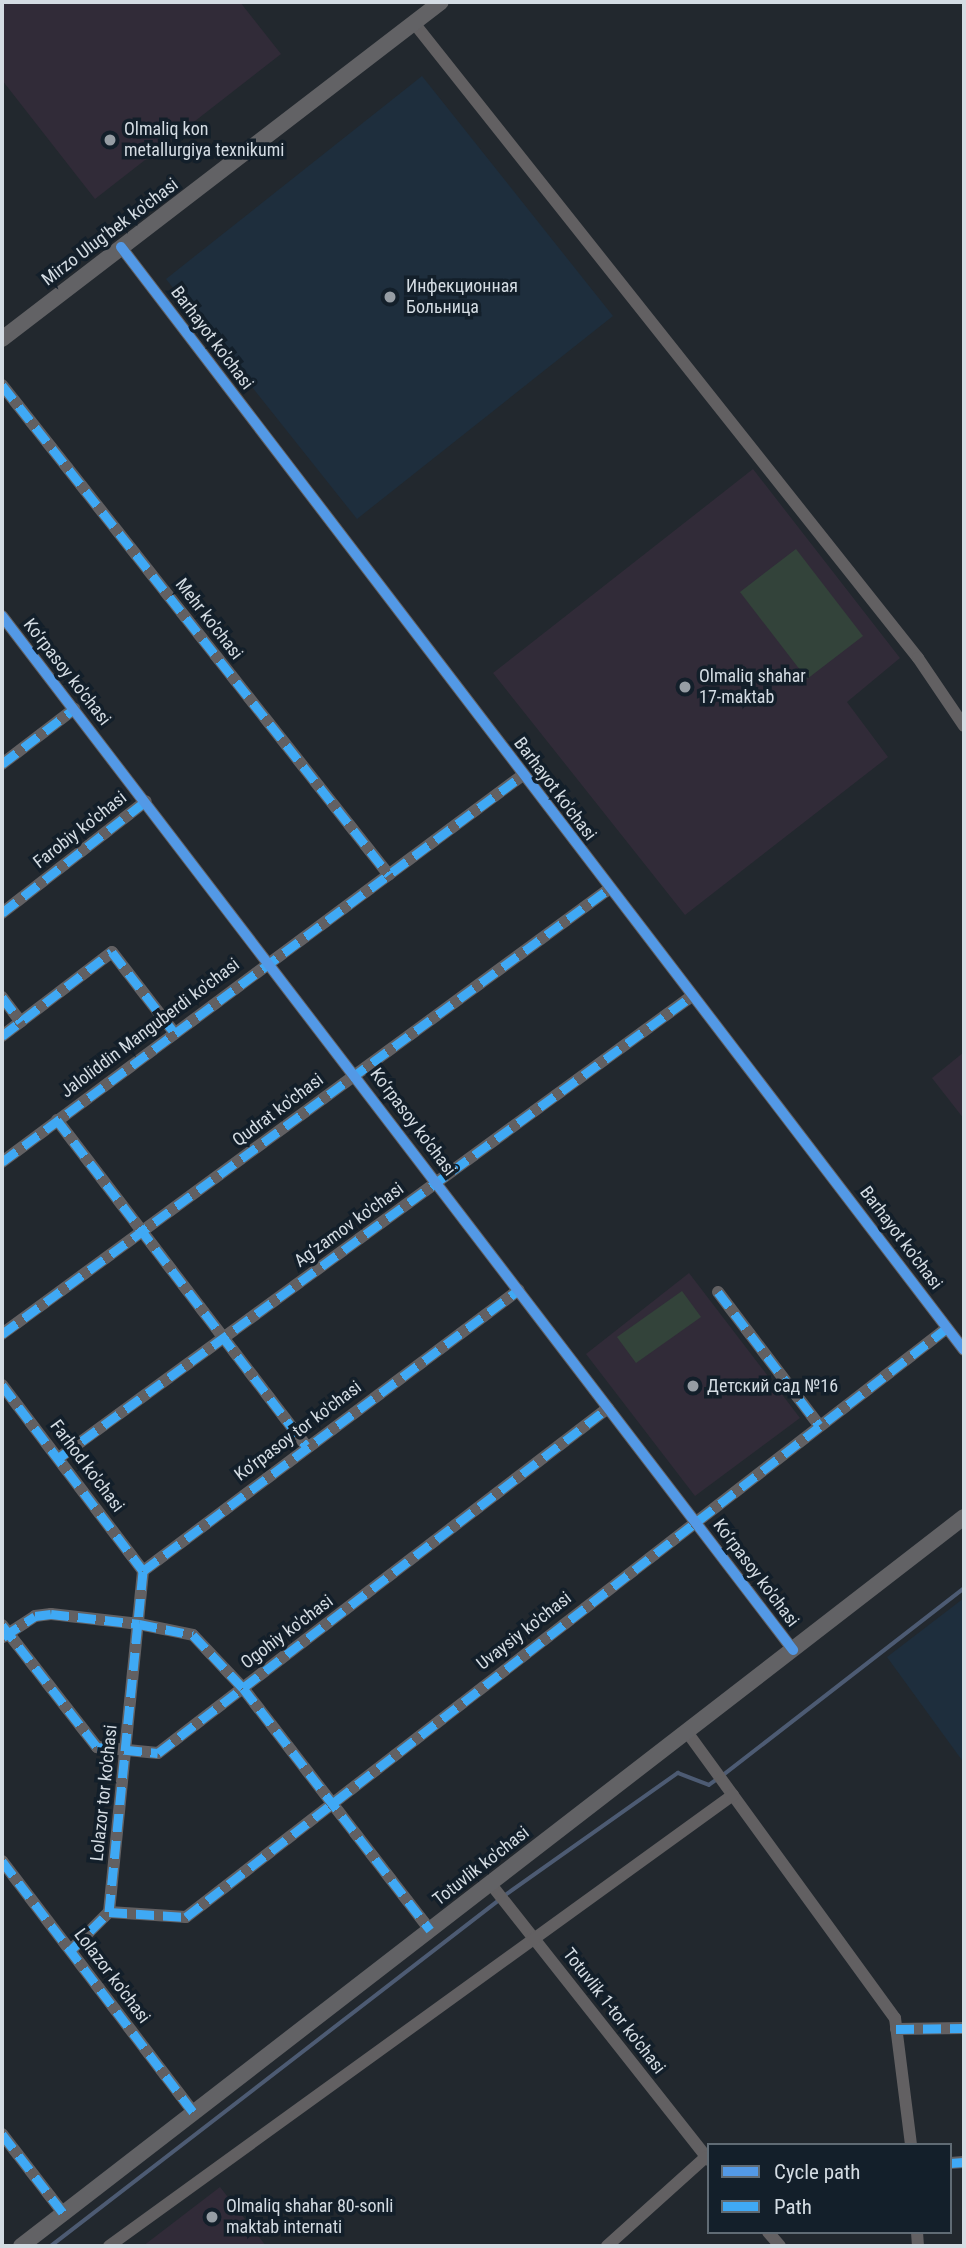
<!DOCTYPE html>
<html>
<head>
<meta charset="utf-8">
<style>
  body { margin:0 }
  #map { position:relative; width:966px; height:2248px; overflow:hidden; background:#22282e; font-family:"Roboto Condensed",sans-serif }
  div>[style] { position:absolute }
  .built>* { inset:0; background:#1e2e3d }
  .education>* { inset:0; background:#312b38 }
  .green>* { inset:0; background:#33433a }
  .stream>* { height:3.5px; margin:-1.75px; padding:0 1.75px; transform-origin:1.75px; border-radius:1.75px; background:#4d5b73 }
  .minor>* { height:12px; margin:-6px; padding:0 6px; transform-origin:6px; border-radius:6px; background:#626062 }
  .major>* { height:16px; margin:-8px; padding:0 8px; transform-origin:8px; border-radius:8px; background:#626265 }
  .quiet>* { height:9px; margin-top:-4.5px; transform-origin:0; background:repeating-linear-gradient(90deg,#3fa9f5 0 18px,transparent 0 27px) }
  .cycleway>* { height:10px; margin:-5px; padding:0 5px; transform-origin:5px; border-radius:5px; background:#5399e6 }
  .dots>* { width:19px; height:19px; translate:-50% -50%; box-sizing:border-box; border:4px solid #131f2a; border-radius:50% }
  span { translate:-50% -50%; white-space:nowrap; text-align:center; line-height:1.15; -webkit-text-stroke:7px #131f2a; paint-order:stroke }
  .poi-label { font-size:18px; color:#d4dce3 }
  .left { translate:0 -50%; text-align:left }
  .street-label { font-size:18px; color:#d4dce3 }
  .frame { position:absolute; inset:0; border:4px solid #d4dce3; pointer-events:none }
  .legend { position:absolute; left:707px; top:2143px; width:245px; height:91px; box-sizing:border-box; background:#131f2a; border:2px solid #606b74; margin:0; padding:9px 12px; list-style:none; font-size:21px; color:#d4dce3 }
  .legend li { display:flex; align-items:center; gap:14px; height:35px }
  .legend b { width:35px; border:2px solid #606b74 }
</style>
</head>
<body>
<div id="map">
  <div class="built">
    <div style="clip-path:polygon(422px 76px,613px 316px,357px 519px,166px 279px)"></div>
    <div style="clip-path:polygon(964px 1598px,964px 1763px,887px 1657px)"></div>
  </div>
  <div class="education">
    <div style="clip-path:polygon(2px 2px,240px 2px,281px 54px,95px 199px,2px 80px)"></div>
    <div style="clip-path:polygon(753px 469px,900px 658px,847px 702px,888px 757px,685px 915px,493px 673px)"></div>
    <div style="clip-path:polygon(964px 1052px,964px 1119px,932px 1078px)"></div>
    <div style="clip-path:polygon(689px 1273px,800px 1418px,695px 1496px,586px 1354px)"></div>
    <div style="clip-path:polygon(220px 2187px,266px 2246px,143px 2246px)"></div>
  </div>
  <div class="green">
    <div style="clip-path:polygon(796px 549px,863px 636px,807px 679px,740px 592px)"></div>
    <div style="clip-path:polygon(682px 1291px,701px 1317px,636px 1363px,617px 1337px)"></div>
  </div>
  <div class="stream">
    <div style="left:722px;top:1776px;width:306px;rotate:-37.8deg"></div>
    <div style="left:504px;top:1896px;width:213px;rotate:-35.3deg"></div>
    <div style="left:678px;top:1773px;width:33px;rotate:21deg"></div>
    <div style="left:709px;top:1785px;width:9px;rotate:-36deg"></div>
    <div style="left:51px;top:2246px;width:565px;rotate:-37.66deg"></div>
  </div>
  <div class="minor">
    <div style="left:414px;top:23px;width:811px;rotate:51.56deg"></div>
    <div style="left:918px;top:658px;width:82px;rotate:55.9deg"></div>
    <div style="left:121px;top:247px;width:1388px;rotate:52.61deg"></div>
    <div style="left:2px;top:385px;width:624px;rotate:51.7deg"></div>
    <div style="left:2px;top:616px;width:1302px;rotate:52.58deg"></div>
    <div style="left:2px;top:764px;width:91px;rotate:-37.4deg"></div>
    <div style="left:2px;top:913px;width:182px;rotate:-37.9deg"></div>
    <div style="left:2px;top:997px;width:31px;rotate:53deg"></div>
    <div style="left:2px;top:1036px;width:138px;rotate:-37.4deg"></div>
    <div style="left:112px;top:952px;width:100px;rotate:52.3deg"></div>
    <div style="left:57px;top:1120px;width:410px;rotate:52.6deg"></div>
    <div style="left:2px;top:1162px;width:649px;rotate:-36.61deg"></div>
    <div style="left:718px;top:1292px;width:167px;rotate:52.8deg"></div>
    <div style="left:2px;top:1334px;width:753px;rotate:-36.25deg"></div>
    <div style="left:2px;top:1385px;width:233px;rotate:52.8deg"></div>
    <div style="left:60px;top:1457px;width:782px;rotate:-36.11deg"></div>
    <div style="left:2px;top:1625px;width:155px;rotate:52.1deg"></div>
    <div style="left:97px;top:1747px;width:61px;rotate:5.6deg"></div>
    <div style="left:158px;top:1753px;width:567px;rotate:-37.48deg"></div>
    <div style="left:3px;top:1637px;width:38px;rotate:-33deg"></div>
    <div style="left:35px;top:1616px;width:16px;rotate:-7deg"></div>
    <div style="left:51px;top:1614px;width:89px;rotate:6.5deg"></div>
    <div style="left:139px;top:1624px;width:55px;rotate:11.5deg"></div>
    <div style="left:193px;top:1635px;width:73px;rotate:46.7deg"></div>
    <div style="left:243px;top:1688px;width:306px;rotate:52.3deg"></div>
    <div style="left:687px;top:1732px;width:354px;rotate:54deg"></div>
    <div style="left:895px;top:2018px;width:128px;rotate:82.8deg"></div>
    <div style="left:2px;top:1861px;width:317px;rotate:52.7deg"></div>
    <div style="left:490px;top:1883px;width:353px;rotate:51.7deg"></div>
    <div style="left:109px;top:1912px;width:77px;rotate:3.7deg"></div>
    <div style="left:186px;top:1917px;width:962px;rotate:-37.74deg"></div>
    <div style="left:71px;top:1950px;width:54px;rotate:-45deg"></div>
    <div style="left:109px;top:1912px;width:343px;rotate:-84.3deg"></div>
    <div style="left:143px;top:1571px;width:469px;rotate:-36.8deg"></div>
    <div style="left:896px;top:2029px;width:68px;rotate:-0.8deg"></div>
    <div style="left:2px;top:2134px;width:100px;rotate:52.3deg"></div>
    <div style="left:950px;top:2163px;width:14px;rotate:-4deg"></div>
    <div style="left:768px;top:2232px;width:18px;rotate:49deg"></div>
    <div style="left:917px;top:2232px;width:14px;rotate:86deg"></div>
    <div style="left:109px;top:2246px;width:770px;rotate:-35.86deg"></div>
    <div style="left:607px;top:2246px;width:133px;rotate:-42deg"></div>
  </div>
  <div class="major">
    <div style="left:2px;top:339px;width:553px;rotate:-37.51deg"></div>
    <div style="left:21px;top:2246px;width:1192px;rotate:-37.71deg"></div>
  </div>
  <div class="quiet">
    <div style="left:2px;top:385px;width:624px;rotate:51.7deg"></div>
    <div style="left:2px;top:764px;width:91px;rotate:-37.4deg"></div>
    <div style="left:2px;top:913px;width:182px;rotate:-37.9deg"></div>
    <div style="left:2px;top:997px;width:31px;rotate:53deg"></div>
    <div style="left:2px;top:1036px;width:138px;rotate:-37.4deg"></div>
    <div style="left:112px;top:952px;width:100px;rotate:52.3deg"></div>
    <div style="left:57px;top:1120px;width:410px;rotate:52.6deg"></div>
    <div style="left:2px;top:1162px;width:649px;rotate:-36.61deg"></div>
    <div style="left:718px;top:1292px;width:167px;rotate:52.8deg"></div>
    <div style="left:2px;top:1334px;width:753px;rotate:-36.25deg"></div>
    <div style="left:2px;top:1385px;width:233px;rotate:52.8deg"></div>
    <div style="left:60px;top:1457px;width:782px;rotate:-36.11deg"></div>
    <div style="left:2px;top:1625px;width:155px;rotate:52.1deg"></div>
    <div style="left:97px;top:1747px;width:61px;rotate:5.6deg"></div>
    <div style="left:158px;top:1753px;width:567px;rotate:-37.48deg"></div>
    <div style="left:3px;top:1637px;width:38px;rotate:-33deg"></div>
    <div style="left:35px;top:1616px;width:16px;rotate:-7deg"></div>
    <div style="left:51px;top:1614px;width:89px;rotate:6.5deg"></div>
    <div style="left:139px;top:1624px;width:55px;rotate:11.5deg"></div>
    <div style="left:193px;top:1635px;width:73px;rotate:46.7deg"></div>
    <div style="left:243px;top:1688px;width:306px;rotate:52.3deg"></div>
    <div style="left:2px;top:1861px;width:317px;rotate:52.7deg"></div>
    <div style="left:109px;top:1912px;width:77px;rotate:3.7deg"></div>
    <div style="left:186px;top:1917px;width:962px;rotate:-37.74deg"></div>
    <div style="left:71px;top:1950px;width:54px;rotate:-45deg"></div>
    <div style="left:109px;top:1912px;width:343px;rotate:-84.3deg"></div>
    <div style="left:143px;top:1571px;width:469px;rotate:-36.8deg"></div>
    <div style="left:896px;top:2029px;width:68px;rotate:-0.8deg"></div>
    <div style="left:2px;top:2134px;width:100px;rotate:52.3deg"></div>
    <div style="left:950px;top:2163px;width:14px;rotate:-4deg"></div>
  </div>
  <div class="cycleway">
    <div style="left:121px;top:247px;width:1388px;rotate:52.61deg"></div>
    <div style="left:2px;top:616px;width:1302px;rotate:52.58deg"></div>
  </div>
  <div class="dots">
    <div style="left:110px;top:140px;background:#969da4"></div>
    <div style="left:390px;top:297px;background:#969da4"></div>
    <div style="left:685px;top:687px;background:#969da4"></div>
    <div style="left:693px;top:1386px;background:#969da4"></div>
    <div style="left:212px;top:2217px;background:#969da4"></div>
  </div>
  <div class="poi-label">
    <span class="left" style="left:124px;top:140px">Olmaliq kon<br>metallurgiya texnikumi</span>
    <span class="left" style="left:406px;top:297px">Инфекционная<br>Больница</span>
    <span class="left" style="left:699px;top:687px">Olmaliq shahar<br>17-maktab</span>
    <span class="left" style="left:707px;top:1386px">Детский сад №16</span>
    <span class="left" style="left:226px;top:2217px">Olmaliq shahar 80-sonli<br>maktab internati</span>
  </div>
  <div class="street-label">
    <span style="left:110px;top:232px;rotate:-37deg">Mirzo Ulug'bek ko'chasi</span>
    <span style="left:212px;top:338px;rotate:53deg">Barhayot ko'chasi</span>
    <span style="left:209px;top:619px;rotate:52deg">Mehr ko'chasi</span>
    <span style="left:67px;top:672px;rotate:52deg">Ko‘rpasoy ko'chasi</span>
    <span style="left:555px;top:789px;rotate:53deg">Barhayot ko'chasi</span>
    <span style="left:80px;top:830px;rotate:-38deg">Farobiy ko'chasi</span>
    <span style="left:150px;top:1028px;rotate:-37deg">Jaloliddin Manguberdi ko'chasi</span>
    <span style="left:278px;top:1110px;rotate:-37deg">Qudrat ko'chasi</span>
    <span style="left:413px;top:1122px;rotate:53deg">Ko‘rpasoy ko'chasi</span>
    <span style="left:349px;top:1225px;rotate:-36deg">Ag‘zamov ko'chasi</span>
    <span style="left:901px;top:1238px;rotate:53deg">Barhayot ko'chasi</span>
    <span style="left:298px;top:1431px;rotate:-37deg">Ko‘rpasoy tor ko'chasi</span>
    <span style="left:87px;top:1466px;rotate:53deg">Farhod ko'chasi</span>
    <span style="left:756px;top:1573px;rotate:53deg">Ko‘rpasoy ko'chasi</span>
    <span style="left:524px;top:1631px;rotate:-38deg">Uvaysiy ko'chasi</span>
    <span style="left:287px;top:1632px;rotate:-37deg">Ogohiy ko'chasi</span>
    <span style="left:104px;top:1793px;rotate:-84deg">Lolazor tor ko'chasi</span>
    <span style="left:481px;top:1866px;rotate:-38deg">Totuvlik ko'chasi</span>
    <span style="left:112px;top:1976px;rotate:53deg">Lolazor ko'chasi</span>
    <span style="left:614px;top:2011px;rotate:52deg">Totuvlik 1-tor ko'chasi</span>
  </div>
  <div class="frame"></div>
  <ul class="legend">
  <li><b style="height:9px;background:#5399e6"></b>Cycle path</li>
  <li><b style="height:9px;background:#3fa9f5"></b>Path</li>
  </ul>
</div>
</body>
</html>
